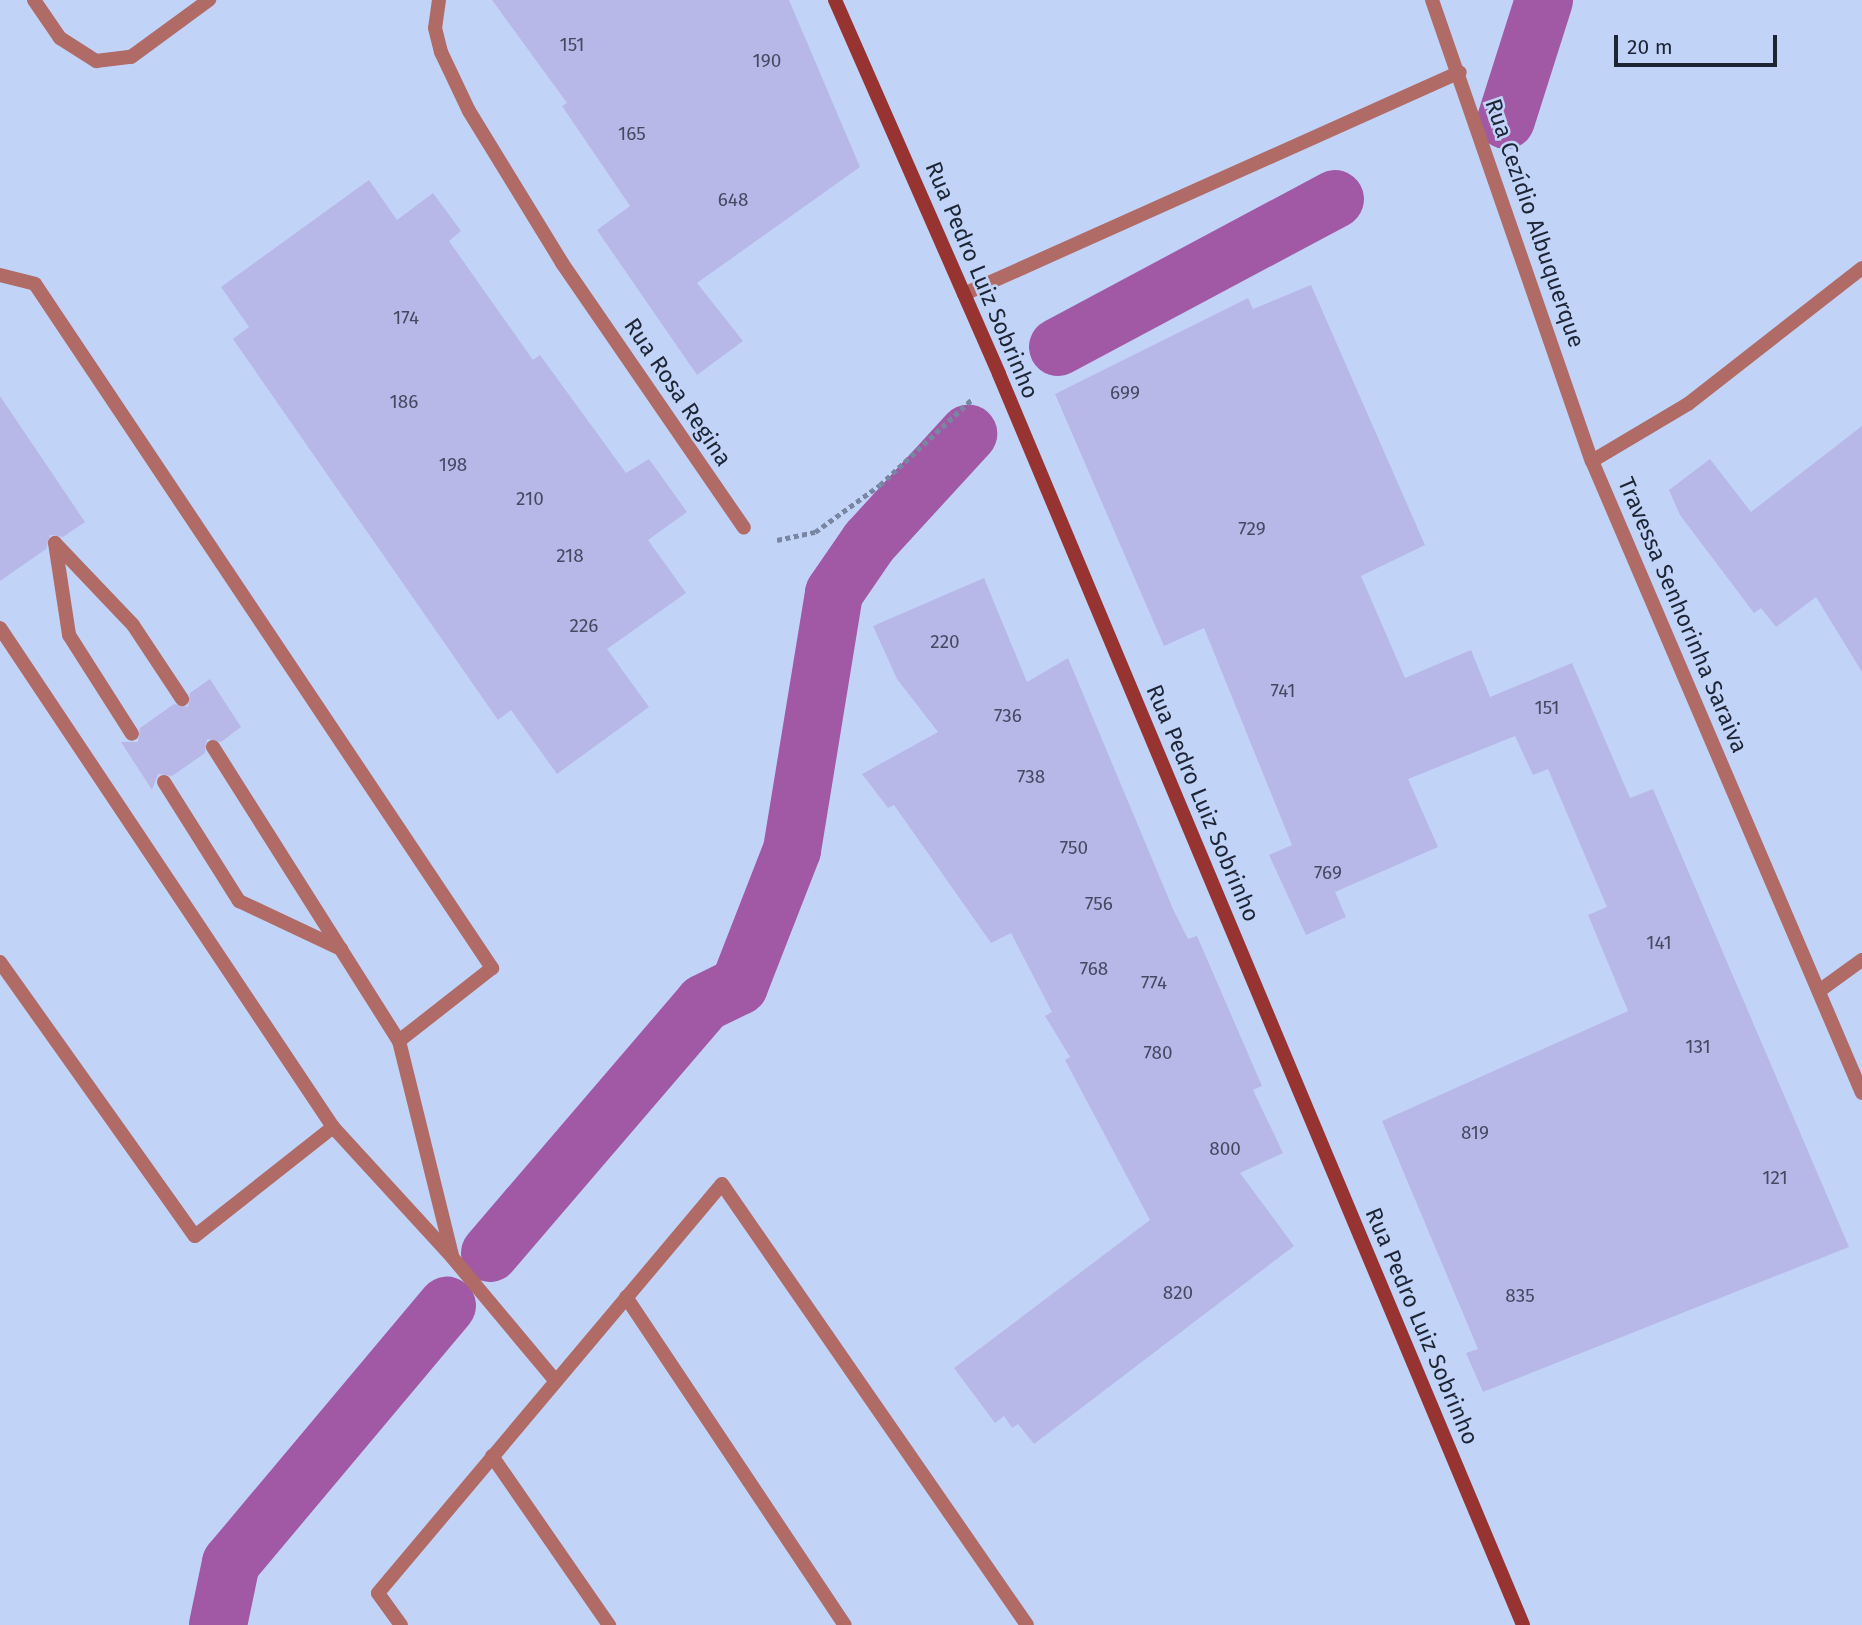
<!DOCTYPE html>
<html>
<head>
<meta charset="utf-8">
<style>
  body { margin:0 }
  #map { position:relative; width:1862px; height:1625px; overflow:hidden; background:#c2d3f8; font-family:"Fira Sans",sans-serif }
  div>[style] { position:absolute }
  .canal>* { height:58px; margin:-29px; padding:0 29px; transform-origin:29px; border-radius:29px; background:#a159a6 }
  .building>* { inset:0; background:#b8b8e8 }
  .path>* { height:4.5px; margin-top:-2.25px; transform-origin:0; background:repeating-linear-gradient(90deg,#7986a2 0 5px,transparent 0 8.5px) }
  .lane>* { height:14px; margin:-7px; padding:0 7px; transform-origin:7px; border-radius:7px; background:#b06b66 }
  .street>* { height:14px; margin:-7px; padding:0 7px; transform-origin:7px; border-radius:7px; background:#b06b66 }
  .secondary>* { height:14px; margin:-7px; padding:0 7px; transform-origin:7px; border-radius:7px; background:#973432 }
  span { translate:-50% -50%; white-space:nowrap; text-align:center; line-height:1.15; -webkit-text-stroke:5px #c2d3f8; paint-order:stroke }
  .number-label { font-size:19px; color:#444a62 }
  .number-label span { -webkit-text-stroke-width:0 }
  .street-label { font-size:23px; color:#1d2535 }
  .scale { position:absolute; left:1614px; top:35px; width:163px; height:32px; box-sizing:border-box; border:4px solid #1d2535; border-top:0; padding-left:9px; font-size:21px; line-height:24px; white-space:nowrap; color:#1d2535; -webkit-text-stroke:5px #c2d3f8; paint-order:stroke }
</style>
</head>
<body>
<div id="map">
  <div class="canal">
    <div style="left:1506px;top:120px;width:126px;rotate:-72.4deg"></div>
    <div style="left:1058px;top:347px;width:314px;rotate:-28.1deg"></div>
    <div style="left:490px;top:1253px;width:329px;rotate:-49.4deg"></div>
    <div style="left:704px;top:1003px;width:39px;rotate:-26deg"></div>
    <div style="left:739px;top:986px;width:146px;rotate:-68.7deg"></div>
    <div style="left:792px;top:850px;width:260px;rotate:-80.7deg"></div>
    <div style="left:834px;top:593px;width:62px;rotate:-55.5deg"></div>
    <div style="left:869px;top:542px;width:147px;rotate:-47.5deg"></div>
    <div style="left:218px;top:1625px;width:63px;rotate:-78.2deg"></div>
    <div style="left:231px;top:1563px;width:336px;rotate:-50deg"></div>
  </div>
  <div class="building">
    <div style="clip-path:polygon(492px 0,789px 0,860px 167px,697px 283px,743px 341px,697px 375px,597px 230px,630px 206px,562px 106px,567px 103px)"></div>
    <div style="clip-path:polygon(369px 180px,397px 220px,433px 193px,461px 231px,449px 241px,533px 360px,540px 355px,626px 473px,649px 459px,687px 512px,648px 540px,686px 593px,607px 649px,649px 707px,557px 774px,511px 710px,498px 720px,233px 339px,249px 327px,221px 287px)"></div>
    <div style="clip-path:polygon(1311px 285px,1425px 545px,1361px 576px,1405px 678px,1471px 650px,1490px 697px,1572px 663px,1630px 798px,1653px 789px,1849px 1247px,1483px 1392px,1466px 1353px,1478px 1349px,1382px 1121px,1628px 1011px,1588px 915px,1607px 907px,1548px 769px,1533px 775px,1515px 736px,1408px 779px,1438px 847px,1335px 892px,1346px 917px,1306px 935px,1269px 855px,1292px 845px,1204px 628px,1164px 646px,1055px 394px,1248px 298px,1253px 309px)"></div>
    <div style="clip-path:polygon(0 396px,85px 522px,63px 537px,50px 535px,46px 549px,0 581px)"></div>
    <div style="clip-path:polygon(1862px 426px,1862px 672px,1816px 597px,1776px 627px,1761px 608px,1754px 613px,1680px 515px,1669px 490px,1710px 459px,1751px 512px)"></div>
    <div style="clip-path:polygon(984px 578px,1027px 682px,1068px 658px,1173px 909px,1188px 939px,1197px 936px,1262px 1086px,1253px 1090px,1283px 1153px,1240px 1173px,1294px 1246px,1034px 1444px,1018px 1424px,1012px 1428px,1004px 1416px,995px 1423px,954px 1368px,1150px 1220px,1065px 1060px,1070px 1057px,1045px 1016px,1052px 1012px,1011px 933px,991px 943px,894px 805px,888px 808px,862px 774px,938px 732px,897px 679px,873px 626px)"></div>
    <div style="clip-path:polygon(210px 679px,241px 727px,221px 742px,207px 739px,205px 753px,172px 776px,158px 774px,152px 790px,121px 742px,138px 742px,140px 728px,174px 704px,188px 707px,190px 693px)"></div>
  </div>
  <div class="path">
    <div style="left:777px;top:540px;width:39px;rotate:-12deg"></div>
    <div style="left:815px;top:532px;width:80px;rotate:-35.9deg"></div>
    <div style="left:880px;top:485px;width:125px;rotate:-43deg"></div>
  </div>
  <div class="lane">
    <div style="left:34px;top:0;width:46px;rotate:55.6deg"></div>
    <div style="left:60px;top:38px;width:43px;rotate:32.6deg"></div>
    <div style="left:96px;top:61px;width:35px;rotate:-7deg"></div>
    <div style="left:131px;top:57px;width:97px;rotate:-36.2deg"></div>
    <div style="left:0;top:275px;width:36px;rotate:14deg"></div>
    <div style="left:35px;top:284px;width:823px;rotate:56.25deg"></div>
    <div style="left:492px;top:968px;width:118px;rotate:141.9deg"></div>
    <div style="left:55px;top:543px;width:93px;rotate:81.3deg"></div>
    <div style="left:69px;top:635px;width:117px;rotate:57.5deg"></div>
    <div style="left:55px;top:543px;width:113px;rotate:46.4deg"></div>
    <div style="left:133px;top:625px;width:89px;rotate:56.5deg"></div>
    <div style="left:0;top:628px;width:600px;rotate:56.28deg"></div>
    <div style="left:333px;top:1127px;width:176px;rotate:47.5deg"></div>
    <div style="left:452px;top:1257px;width:160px;rotate:50.1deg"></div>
    <div style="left:213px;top:747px;width:348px;rotate:57.7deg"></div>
    <div style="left:399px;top:1041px;width:220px;rotate:76.1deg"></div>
    <div style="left:164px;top:782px;width:141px;rotate:57.8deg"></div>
    <div style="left:239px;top:901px;width:113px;rotate:25.2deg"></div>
    <div style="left:0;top:962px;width:336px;rotate:54.6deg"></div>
    <div style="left:195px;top:1236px;width:176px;rotate:-38.3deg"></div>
    <div style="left:626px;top:1297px;width:394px;rotate:56.3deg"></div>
    <div style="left:492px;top:1456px;width:206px;rotate:55.3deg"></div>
    <div style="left:401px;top:1625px;width:39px;rotate:-126deg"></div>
    <div style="left:378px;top:1593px;width:534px;rotate:-49.93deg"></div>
    <div style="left:722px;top:1184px;width:536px;rotate:55.33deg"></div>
  </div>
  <div class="street">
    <div style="left:439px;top:0;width:28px;rotate:98deg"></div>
    <div style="left:435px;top:28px;width:25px;rotate:76deg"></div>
    <div style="left:441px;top:52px;width:65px;rotate:64.6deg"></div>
    <div style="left:469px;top:111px;width:178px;rotate:58.5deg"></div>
    <div style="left:562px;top:263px;width:321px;rotate:55.5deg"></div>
    <div style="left:1432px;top:0;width:488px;rotate:70.9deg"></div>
    <div style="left:1592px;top:461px;width:687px;rotate:66.87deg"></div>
    <div style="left:964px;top:294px;width:543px;rotate:-24.11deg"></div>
    <div style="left:1592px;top:461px;width:112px;rotate:-30.7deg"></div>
    <div style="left:1688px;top:404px;width:221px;rotate:-38deg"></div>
    <div style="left:1819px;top:991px;width:53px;rotate:-35.8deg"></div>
  </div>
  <div class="secondary">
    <div style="left:835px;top:0;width:408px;rotate:66.3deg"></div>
    <div style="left:999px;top:374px;width:1356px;rotate:67.27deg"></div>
  </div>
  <div class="number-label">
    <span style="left:572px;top:45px">151</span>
    <span style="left:767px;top:61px">190</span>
    <span style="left:632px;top:134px">165</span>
    <span style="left:733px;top:200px">648</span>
    <span style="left:406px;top:318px">174</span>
    <span style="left:1125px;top:393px">699</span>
    <span style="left:404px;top:402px">186</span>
    <span style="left:453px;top:465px">198</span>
    <span style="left:530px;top:499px">210</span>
    <span style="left:1252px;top:529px">729</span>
    <span style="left:570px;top:556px">218</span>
    <span style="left:584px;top:626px">226</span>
    <span style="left:945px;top:642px">220</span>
    <span style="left:1283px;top:691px">741</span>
    <span style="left:1547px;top:708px">151</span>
    <span style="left:1008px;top:716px">736</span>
    <span style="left:1031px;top:777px">738</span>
    <span style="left:1074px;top:848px">750</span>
    <span style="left:1328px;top:873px">769</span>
    <span style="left:1099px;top:904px">756</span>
    <span style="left:1659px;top:943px">141</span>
    <span style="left:1094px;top:969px">768</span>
    <span style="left:1154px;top:983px">774</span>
    <span style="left:1698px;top:1047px">131</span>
    <span style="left:1158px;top:1053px">780</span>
    <span style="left:1475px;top:1133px">819</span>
    <span style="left:1225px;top:1149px">800</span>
    <span style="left:1775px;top:1178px">121</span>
    <span style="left:1178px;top:1293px">820</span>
    <span style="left:1520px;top:1296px">835</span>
  </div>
  <div class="street-label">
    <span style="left:1535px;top:223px;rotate:71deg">Rua Cezídio Albuquerque</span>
    <span style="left:982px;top:280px;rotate:67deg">Rua Pedro Luiz Sobrinho</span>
    <span style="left:678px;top:392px;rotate:56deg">Rua Rosa Regina</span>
    <span style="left:1683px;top:615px;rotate:67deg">Travessa Senhorinha Saraiva</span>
    <span style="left:1203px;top:803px;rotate:67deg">Rua Pedro Luiz Sobrinho</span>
    <span style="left:1422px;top:1326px;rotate:67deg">Rua Pedro Luiz Sobrinho</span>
  </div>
  <div class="scale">20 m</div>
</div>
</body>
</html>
